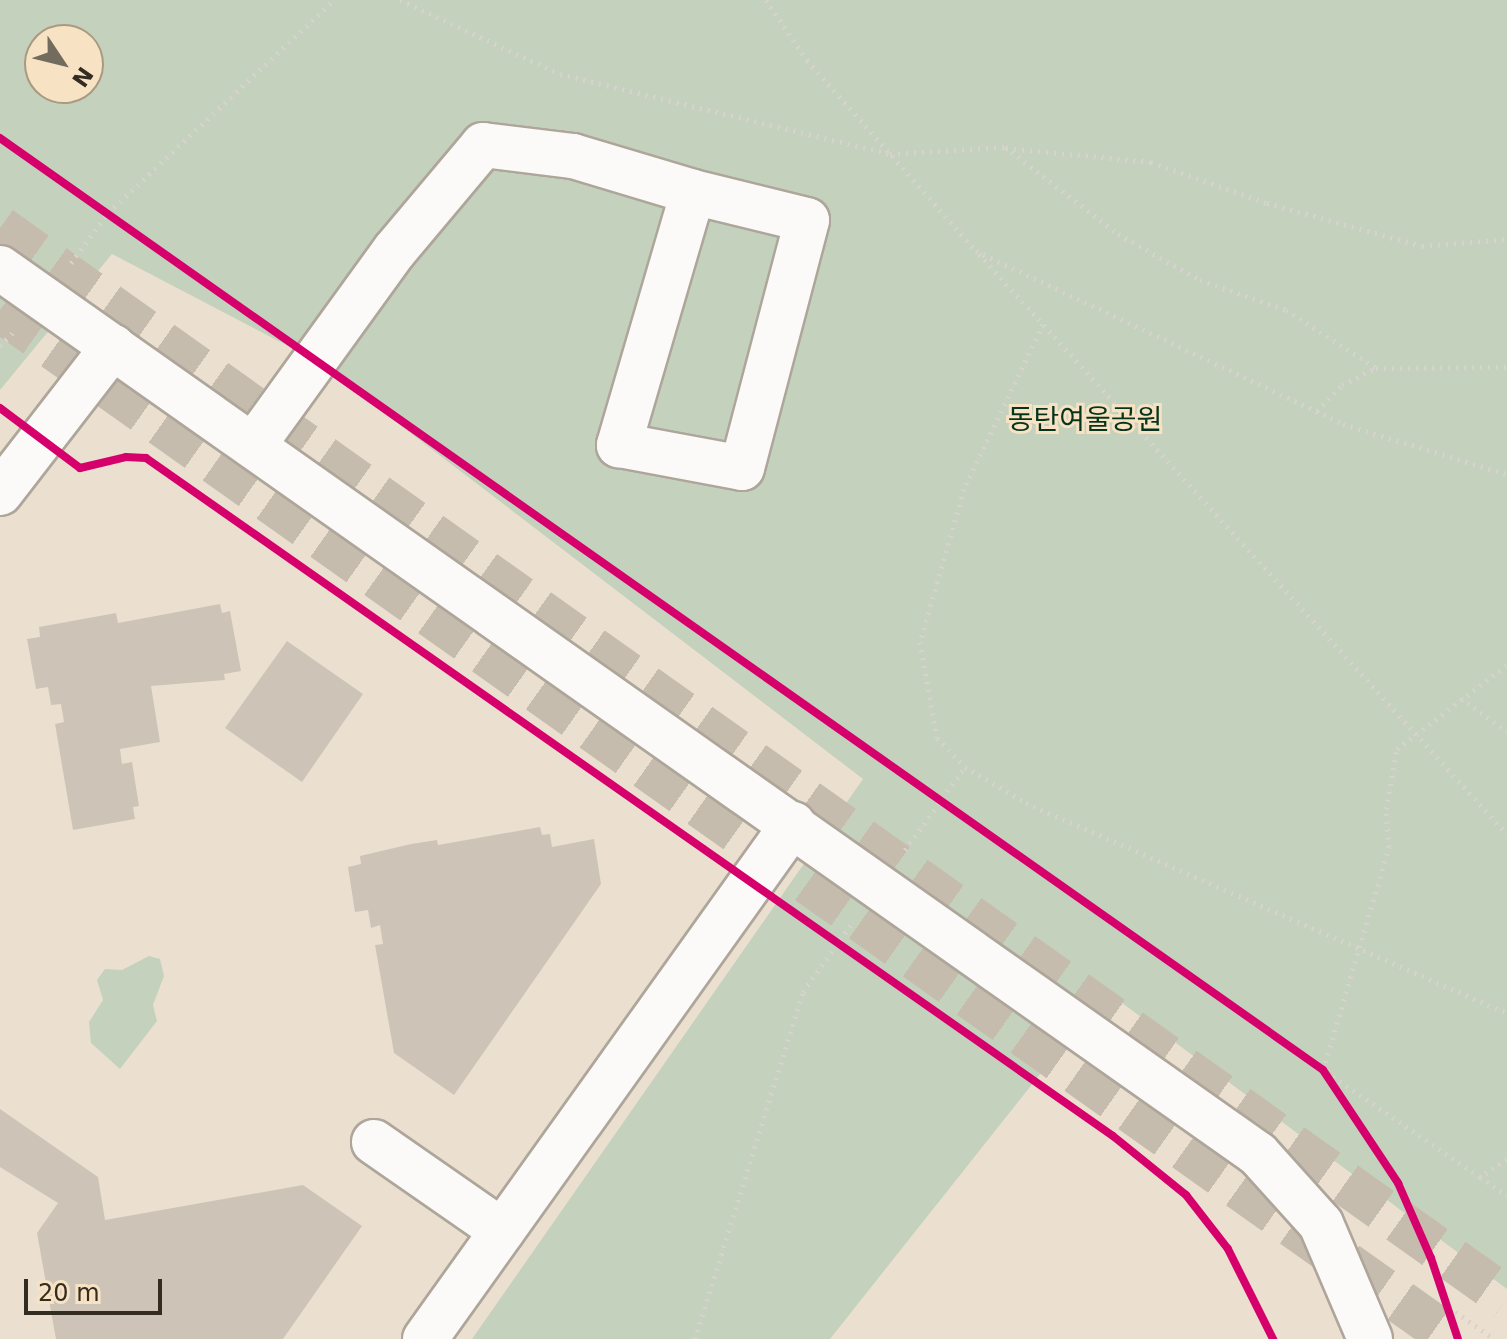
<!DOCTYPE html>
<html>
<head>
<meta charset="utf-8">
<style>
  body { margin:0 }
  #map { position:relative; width:1507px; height:1339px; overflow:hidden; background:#ebe0d0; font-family:"DejaVu Sans","Noto Sans KR",sans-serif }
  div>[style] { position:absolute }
  .green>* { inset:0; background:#c4d1bd }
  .building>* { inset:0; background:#cdc4b7 }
  .highway-tunnel>* { height:44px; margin-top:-22px; transform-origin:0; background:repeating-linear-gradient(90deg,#c6bcad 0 44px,transparent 0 66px) }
  .path>* { height:5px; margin-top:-2.5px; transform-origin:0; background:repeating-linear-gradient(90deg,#d6d3ce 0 2px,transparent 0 8px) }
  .roads { filter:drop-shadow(2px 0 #aea69a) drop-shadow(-2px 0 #aea69a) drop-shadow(0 2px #aea69a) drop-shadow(0 -2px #aea69a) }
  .minor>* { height:44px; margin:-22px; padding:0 22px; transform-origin:22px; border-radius:22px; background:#fcfaf8 }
  .cycleway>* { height:8px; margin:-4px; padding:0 4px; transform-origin:4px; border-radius:4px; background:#d6006c }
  span { translate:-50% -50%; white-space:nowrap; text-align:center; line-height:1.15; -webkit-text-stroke:6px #f7e3c4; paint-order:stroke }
  .park-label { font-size:28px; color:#06331b }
  .north { position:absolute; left:24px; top:24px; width:80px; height:80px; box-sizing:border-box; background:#f7e3c4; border:2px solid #a99a82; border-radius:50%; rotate:125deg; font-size:22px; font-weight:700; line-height:32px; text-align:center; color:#332c20 }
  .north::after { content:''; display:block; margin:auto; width:28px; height:36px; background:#736b5e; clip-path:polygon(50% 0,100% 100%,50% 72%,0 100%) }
  .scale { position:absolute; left:24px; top:1279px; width:138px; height:36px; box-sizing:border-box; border:4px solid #332c20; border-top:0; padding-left:10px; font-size:24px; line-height:28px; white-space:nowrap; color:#332c20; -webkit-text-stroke:6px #f7e3c4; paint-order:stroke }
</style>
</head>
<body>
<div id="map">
  <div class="green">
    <div style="clip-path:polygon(evenodd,0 0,1507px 0,1507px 1289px,1106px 991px,830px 1339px,472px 1339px,863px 779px,315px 360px,112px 254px,0 390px,0 0,40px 40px,88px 40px,88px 88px,40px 88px,40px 40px)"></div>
    <div style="clip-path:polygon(149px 956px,160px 959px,164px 976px,153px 1005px,157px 1021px,120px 1069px,91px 1043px,89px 1022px,103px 1000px,97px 980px,105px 969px,122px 970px)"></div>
  </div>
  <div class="building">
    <div style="clip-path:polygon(220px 604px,222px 613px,230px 611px,241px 671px,224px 674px,225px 680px,151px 686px,160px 742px,120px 749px,122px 764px,132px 762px,139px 806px,133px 807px,135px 819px,73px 830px,55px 724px,64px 722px,61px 704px,51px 705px,48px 687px,36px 689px,27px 639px,40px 637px,39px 627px,116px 613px,118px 623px)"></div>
    <div style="clip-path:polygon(287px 641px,363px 694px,302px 782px,225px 728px)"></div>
    <div style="clip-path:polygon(540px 827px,542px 835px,550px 834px,552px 847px,594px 839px,601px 884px,454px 1095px,394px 1053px,375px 945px,383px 944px,380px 925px,371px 928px,368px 910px,355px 912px,348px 867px,361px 864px,360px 856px,411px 844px,437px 840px,438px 845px)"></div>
    <div style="clip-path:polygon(0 1109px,98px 1177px,105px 1220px,303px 1185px,362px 1226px,283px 1339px,56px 1339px,37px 1233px,58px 1203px,0 1167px)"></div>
  </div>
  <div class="highway-tunnel">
    <div style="left:0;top:228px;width:1848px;rotate:35.38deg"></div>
    <div style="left:0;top:310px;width:1780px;rotate:35.31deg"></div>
  </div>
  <div class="path">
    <div style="left:400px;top:0;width:176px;rotate:24.8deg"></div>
    <div style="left:560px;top:74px;width:340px;rotate:13.6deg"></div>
    <div style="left:890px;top:154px;width:115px;rotate:-3.5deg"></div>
    <div style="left:1005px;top:147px;width:143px;rotate:37.6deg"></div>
    <div style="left:1118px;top:234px;width:94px;rotate:29.3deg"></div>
    <div style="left:1200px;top:280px;width:91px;rotate:19.2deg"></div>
    <div style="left:1286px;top:310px;width:107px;rotate:32.8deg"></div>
    <div style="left:766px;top:0;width:73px;rotate:55.7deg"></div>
    <div style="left:807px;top:60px;width:255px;rotate:48.5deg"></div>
    <div style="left:976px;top:251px;width:406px;rotate:25.2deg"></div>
    <div style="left:1343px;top:424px;width:171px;rotate:17deg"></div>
    <div style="left:1006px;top:148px;width:146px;rotate:5.5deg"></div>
    <div style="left:1151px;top:162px;width:123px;rotate:19.5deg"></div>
    <div style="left:1267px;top:203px;width:161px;rotate:15.5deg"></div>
    <div style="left:1422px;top:246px;width:85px;rotate:-4.7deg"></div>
    <div style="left:979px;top:254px;width:784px;rotate:47.69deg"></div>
    <div style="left:71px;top:263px;width:62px;rotate:-53.5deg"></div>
    <div style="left:108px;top:213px;width:311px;rotate:-43.3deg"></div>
    <div style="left:1043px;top:324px;width:183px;rotate:115.6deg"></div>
    <div style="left:964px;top:489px;width:159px;rotate:106deg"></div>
    <div style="left:920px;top:642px;width:97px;rotate:80deg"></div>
    <div style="left:937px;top:738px;width:40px;rotate:46deg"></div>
    <div style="left:965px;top:767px;width:71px;rotate:30.5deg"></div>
    <div style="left:1026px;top:803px;width:525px;rotate:23.59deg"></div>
    <div style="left:0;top:346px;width:19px;rotate:-47deg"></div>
    <div style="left:1317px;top:411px;width:36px;rotate:-46deg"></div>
    <div style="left:1342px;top:385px;width:38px;rotate:-27deg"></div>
    <div style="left:1376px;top:368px;width:131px;rotate:-0.4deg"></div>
    <div style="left:1461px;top:698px;width:57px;rotate:36.5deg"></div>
    <div style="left:905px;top:850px;width:102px;rotate:-54.1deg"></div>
    <div style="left:1507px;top:1159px;width:32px;rotate:146deg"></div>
    <div style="left:1480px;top:1177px;width:33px;rotate:35deg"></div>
    <div style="left:1480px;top:1177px;width:190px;rotate:-145.7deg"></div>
    <div style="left:1323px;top:1070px;width:233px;rotate:-73.5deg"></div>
    <div style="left:1389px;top:847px;width:38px;rotate:-95deg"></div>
    <div style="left:1386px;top:809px;width:61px;rotate:-79.6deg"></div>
    <div style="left:1397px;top:749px;width:138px;rotate:-37.4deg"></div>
    <div style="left:1449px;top:1307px;width:55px;rotate:35.4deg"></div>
    <div style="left:695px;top:1339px;width:363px;rotate:-72.7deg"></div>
    <div style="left:803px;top:992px;width:85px;rotate:-54.6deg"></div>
  </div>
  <div class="roads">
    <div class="minor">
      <div style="left:0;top:268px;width:1539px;rotate:35.16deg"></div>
      <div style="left:1258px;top:1154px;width:94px;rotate:48deg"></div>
      <div style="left:1321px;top:1224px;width:125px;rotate:66.9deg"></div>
      <div style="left:253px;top:446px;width:242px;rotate:-54.1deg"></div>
      <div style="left:395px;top:250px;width:137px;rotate:-50deg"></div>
      <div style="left:483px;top:145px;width:91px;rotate:7deg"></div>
      <div style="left:573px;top:156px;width:125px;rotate:16.7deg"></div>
      <div style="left:693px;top:192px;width:264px;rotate:106.3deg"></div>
      <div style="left:619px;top:445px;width:125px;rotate:10.6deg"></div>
      <div style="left:742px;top:468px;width:256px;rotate:-75.3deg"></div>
      <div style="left:807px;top:220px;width:117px;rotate:-166.2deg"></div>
      <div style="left:0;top:493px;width:185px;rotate:-52.3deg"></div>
      <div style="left:374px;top:1142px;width:156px;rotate:34.8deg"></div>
      <div style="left:425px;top:1339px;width:633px;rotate:-54.45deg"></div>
    </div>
  </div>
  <div class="cycleway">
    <div style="left:0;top:138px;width:1618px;rotate:35.16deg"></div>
    <div style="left:1323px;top:1070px;width:136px;rotate:56.4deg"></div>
    <div style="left:1398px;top:1183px;width:82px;rotate:66.3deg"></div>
    <div style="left:1431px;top:1258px;width:85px;rotate:71.6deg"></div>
    <div style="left:0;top:408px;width:100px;rotate:36.9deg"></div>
    <div style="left:80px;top:468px;width:47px;rotate:-13.4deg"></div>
    <div style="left:126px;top:457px;width:20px;rotate:3deg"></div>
    <div style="left:146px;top:458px;width:1181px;rotate:35.04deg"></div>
    <div style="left:1113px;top:1136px;width:94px;rotate:38.9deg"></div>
    <div style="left:1186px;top:1195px;width:68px;rotate:52.1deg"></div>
    <div style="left:1228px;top:1249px;width:101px;rotate:63.4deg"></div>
  </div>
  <div class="park-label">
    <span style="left:1085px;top:420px">동탄여울공원</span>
  </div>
  <div class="north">N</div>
  <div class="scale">20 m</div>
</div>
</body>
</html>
